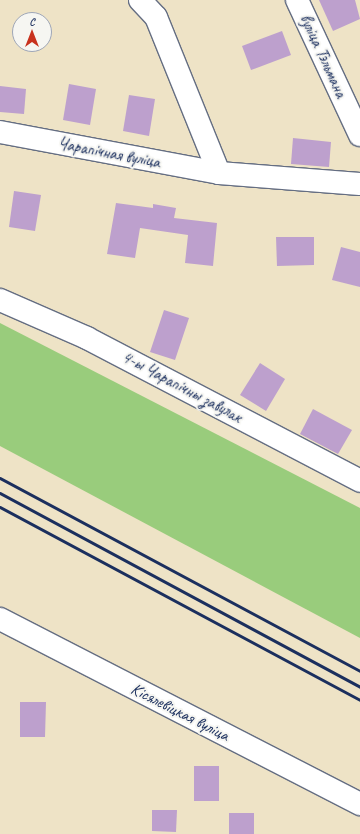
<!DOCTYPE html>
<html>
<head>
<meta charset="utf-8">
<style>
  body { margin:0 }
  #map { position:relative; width:360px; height:834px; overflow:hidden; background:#eee3c6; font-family:Caveat,sans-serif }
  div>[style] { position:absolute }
  .green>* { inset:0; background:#99cc7c }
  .building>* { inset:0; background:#bda0cd }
  .roads { filter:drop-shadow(1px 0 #656e82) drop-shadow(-1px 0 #656e82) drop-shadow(0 1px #656e82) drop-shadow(0 -1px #656e82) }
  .street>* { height:22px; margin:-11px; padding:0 11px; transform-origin:11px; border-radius:11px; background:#fff }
  .rail>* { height:3px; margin:-1.5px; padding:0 1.5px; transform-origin:1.5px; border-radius:1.5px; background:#1b2f5e }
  span { translate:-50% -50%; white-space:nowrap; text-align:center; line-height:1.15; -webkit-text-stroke:4px #f6f6f2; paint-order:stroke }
  .street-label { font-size:17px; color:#1b2f5e }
  .north { position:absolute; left:12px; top:12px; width:40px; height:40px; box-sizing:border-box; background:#f6f6f2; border:1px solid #9ea6b7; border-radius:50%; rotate:0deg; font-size:11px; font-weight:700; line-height:16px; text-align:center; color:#1b2f5e }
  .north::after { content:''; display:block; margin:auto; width:14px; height:18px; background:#c8321e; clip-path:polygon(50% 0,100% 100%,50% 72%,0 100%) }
</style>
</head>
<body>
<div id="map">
  <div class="green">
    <div style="clip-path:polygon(0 323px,360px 508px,360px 638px,0 446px)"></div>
  </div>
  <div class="building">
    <div style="clip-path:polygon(319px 0,355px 0,360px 19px,333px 31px)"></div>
    <div style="clip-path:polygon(282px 31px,291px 55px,251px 70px,242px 46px)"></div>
    <div style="clip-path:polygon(69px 84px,96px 89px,90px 125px,63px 120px)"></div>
    <div style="clip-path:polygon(0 86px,26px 89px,24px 114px,0 112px)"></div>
    <div style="clip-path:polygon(129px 95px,155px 99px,149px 136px,123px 131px)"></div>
    <div style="clip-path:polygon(293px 138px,331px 142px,329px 167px,291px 164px)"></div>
    <div style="clip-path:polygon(14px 191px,41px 195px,35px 231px,9px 227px)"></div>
    <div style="clip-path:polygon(116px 203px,153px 208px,153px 204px,176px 208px,174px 218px,217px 223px,213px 266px,185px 263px,188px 235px,140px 228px,135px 258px,107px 254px)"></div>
    <div style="clip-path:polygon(276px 237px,314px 237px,314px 265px,277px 266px)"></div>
    <div style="clip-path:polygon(341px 247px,360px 252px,360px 287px,332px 280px)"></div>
    <div style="clip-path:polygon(164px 310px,189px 318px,175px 360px,150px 352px)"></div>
    <div style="clip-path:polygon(260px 363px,285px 379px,266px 411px,240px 395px)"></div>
    <div style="clip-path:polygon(313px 409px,352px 430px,338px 454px,300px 434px)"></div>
    <div style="clip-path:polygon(20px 702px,46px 702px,45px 737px,20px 737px)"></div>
    <div style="clip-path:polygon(194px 766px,219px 766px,219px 801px,194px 801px)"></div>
    <div style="clip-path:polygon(152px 810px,177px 810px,176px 832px,152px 831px)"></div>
    <div style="clip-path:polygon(229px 813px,254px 813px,254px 834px,229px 834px)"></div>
  </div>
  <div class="roads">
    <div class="street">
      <div style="left:140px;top:0;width:23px;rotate:47deg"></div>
      <div style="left:156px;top:17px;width:168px;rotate:68deg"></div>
      <div style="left:297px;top:0;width:149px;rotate:65deg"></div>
      <div style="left:0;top:132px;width:223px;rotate:10.6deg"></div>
      <div style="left:219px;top:173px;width:141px;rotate:4.5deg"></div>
      <div style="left:0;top:300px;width:95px;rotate:23.6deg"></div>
      <div style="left:87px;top:338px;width:308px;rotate:27.6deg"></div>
      <div style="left:0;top:619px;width:405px;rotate:27.2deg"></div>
    </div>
  </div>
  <div class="rail">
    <div style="left:0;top:478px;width:408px;rotate:28.2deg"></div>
    <div style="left:0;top:493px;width:409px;rotate:28.3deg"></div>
    <div style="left:0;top:507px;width:408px;rotate:28.2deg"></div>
  </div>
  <div class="street-label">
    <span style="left:323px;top:56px;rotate:65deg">вуліца Тэльмана</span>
    <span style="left:109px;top:153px;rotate:11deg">Чарапічная вуліца</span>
    <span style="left:182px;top:387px;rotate:28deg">4-ы Чарапічны завулак</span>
    <span style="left:180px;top:712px;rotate:27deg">Кісялевіцкая вуліца</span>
  </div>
  <div class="north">С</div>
</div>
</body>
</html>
